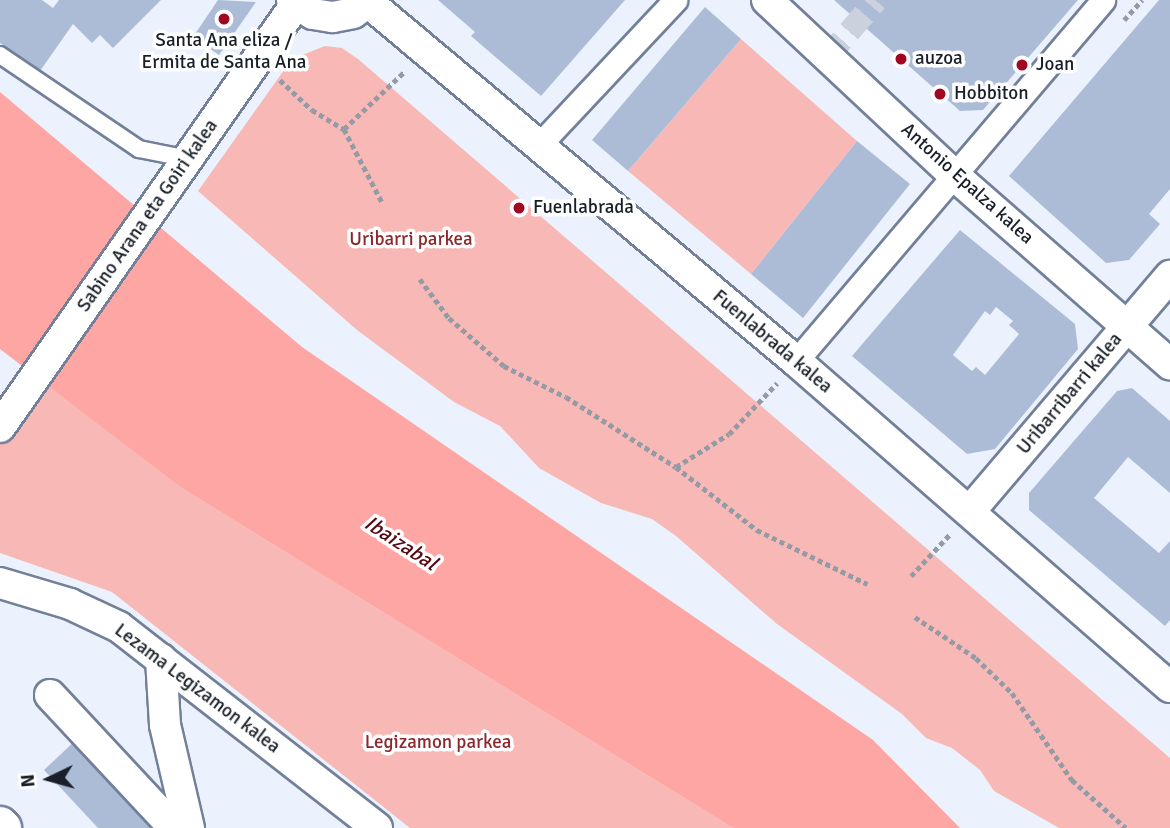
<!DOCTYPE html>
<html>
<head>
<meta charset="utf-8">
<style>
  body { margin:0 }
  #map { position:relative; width:1170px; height:828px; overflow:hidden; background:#ecf2fd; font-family:Signika,sans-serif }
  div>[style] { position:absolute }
  .green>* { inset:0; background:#f8b9b6 }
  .water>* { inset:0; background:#fda6a3 }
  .building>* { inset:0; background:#adbcd6 }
  .pedestrian-tunnel>* { height:23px; margin-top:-11.5px; transform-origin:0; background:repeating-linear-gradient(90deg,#ccd2dd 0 23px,transparent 0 34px) }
  .path>* { height:4.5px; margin-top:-2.25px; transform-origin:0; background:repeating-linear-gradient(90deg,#959ba5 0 5px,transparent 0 8.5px) }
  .roads { filter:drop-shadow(2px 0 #728099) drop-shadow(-2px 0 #728099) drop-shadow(0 2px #728099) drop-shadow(0 -2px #728099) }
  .service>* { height:16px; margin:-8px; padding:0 8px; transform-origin:8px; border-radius:8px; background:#fff }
  .pedestrian>* { height:23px; margin:-11.5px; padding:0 11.5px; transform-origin:11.5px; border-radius:11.5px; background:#fff }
  .minor>* { height:30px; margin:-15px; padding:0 15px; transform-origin:15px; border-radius:15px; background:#fff }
  .tertiary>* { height:38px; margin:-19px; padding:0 19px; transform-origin:19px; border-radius:19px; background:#fff }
  .dots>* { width:19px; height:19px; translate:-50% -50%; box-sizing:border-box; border:4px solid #fff; border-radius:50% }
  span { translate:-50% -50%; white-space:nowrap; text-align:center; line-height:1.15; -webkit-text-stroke:7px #fff; paint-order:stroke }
  .poi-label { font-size:19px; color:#191f28 }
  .left { translate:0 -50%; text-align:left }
  .street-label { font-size:19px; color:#191f28 }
  .park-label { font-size:19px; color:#8b282d }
  .water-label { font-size:21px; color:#550912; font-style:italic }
  .north { position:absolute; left:14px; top:744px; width:70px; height:70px; -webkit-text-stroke:5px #fff; paint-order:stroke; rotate:265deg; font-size:19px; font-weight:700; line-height:28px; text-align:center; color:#191f28 }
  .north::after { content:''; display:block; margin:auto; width:24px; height:32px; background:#191f28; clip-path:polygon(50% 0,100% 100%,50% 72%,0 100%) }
</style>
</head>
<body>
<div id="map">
  <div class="green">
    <div style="clip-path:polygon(741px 39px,857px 141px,751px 274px,628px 171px)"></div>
    <div style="clip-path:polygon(325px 46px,342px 48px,358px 59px,1170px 758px,1170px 828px,1059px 828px,994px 791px,980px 770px,952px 748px,926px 738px,902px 714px,777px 624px,676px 536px,652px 519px,601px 503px,539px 468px,500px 426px,454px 402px,357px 330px,198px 191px,292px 59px)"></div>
    <div style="clip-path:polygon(40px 379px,180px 487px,733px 828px,410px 828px,112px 592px,0 553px,0 430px)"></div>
  </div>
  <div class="water">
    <div style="clip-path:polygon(0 92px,302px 347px,873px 740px,960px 828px,733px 828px,180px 487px,0 349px)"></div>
  </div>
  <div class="building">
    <div style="clip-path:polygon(0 0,42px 0,53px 8px,59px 0,161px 0,113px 48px,100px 35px,92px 43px,73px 24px,40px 71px,0 43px)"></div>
    <div style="clip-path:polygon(218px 0,256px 2px,219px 55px,193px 37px)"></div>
    <div style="clip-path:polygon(438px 0,625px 0,541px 96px,471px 36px,475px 32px)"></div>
    <div style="clip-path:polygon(834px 0,1078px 0,983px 110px,960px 111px)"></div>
    <div style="clip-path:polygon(1159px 0,1170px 0,1170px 189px,1149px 214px,1160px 224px,1129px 260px,1106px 263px,1009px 176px)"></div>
    <div style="clip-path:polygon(705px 7px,741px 39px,628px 171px,592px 140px)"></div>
    <div style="clip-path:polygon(857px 141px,910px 184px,803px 318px,751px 274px)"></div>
    <div style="clip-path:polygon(evenodd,960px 230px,1075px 324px,1078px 349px,995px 449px,967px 454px,852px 356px,960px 230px,996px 307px,1013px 321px,1009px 325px,1019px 334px,985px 375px,976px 367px,972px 371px,953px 355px,985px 311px,990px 315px,996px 307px)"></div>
    <div style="clip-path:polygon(1132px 388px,1170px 421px,1170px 493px,1128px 457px,1094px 498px,1159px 553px,1170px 541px,1170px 620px,1165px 626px,1029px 510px,1029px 493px,1117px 391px)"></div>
    <div style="clip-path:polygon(78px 738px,162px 828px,98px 828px,44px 770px)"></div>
  </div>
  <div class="pedestrian-tunnel">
    <div style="left:827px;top:57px;width:75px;rotate:-49.3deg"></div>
  </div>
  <div class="path">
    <div style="left:1124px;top:20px;width:27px;rotate:-48deg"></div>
    <div style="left:280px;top:80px;width:44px;rotate:43.2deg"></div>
    <div style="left:312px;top:110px;width:37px;rotate:31deg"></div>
    <div style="left:344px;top:129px;width:82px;rotate:62.5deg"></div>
    <div style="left:344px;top:129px;width:83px;rotate:-43.5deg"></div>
    <div style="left:420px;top:279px;width:49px;rotate:53.4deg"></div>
    <div style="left:449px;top:318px;width:73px;rotate:41.1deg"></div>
    <div style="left:504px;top:366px;width:69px;rotate:26.6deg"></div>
    <div style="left:566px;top:397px;width:130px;rotate:32.5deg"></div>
    <div style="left:676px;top:467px;width:103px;rotate:37.9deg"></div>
    <div style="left:757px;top:530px;width:123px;rotate:26.1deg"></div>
    <div style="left:676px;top:467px;width:62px;rotate:-31.9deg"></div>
    <div style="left:729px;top:434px;width:70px;rotate:-46.7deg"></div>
    <div style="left:911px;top:576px;width:59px;rotate:-47.1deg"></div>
    <div style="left:915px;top:617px;width:73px;rotate:33.9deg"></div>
    <div style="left:976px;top:658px;width:50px;rotate:44.2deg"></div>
    <div style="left:1012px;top:693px;width:106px;rotate:55.4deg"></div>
    <div style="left:1072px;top:780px;width:72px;rotate:41.6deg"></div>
  </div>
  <div class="roads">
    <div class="service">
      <div style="left:0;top:55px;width:168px;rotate:34.1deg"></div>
      <div style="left:139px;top:149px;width:51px;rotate:11.3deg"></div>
    </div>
    <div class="pedestrian">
      <div style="left:539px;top:145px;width:199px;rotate:-46.8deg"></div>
      <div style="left:796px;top:361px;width:474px;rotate:-49.6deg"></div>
    </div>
    <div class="minor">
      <div style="left:292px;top:0;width:25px;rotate:34deg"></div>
      <div style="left:313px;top:14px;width:20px;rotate:9deg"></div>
      <div style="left:333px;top:17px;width:20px;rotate:-11deg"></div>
      <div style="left:353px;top:13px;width:22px;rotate:-36deg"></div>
      <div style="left:767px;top:0;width:258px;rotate:43.1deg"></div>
      <div style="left:955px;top:176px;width:286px;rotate:41.2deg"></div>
      <div style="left:369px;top:3px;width:557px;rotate:39.98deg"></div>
      <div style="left:796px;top:361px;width:496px;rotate:41.1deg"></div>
      <div style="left:0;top:427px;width:516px;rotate:-55.02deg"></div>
      <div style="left:970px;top:511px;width:309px;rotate:-49.6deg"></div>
      <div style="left:0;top:583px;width:73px;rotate:16.7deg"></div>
      <div style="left:70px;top:604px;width:54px;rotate:25.1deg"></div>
      <div style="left:119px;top:627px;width:327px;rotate:37.9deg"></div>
      <div style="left:161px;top:659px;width:66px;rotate:86.5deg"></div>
      <div style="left:165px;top:725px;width:106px;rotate:76.9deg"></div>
      <div style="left:50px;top:695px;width:182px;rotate:47deg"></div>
    </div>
    <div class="tertiary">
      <div style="left:0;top:826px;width:3px;rotate:45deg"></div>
    </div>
  </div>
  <div class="dots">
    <div style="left:224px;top:19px;background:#a30623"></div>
    <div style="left:901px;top:59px;background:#a30623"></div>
    <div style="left:1022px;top:65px;background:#a30623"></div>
    <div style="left:940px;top:94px;background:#a30623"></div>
    <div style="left:519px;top:208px;background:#a30623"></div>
  </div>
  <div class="poi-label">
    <span style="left:224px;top:52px">Santa Ana eliza /<br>Ermita de Santa Ana</span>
    <span class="left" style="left:915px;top:59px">auzoa</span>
    <span class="left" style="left:1036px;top:65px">Joan</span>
    <span class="left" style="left:954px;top:94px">Hobbiton</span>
    <span class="left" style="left:533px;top:208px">Fuenlabrada</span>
  </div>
  <div class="street-label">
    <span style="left:967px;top:184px;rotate:42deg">Antonio Epalza kalea</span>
    <span style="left:148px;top:216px;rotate:-55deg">Sabino Arana eta Goiri kalea</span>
    <span style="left:772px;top:342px;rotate:40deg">Fuenlabrada kalea</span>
    <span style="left:1070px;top:394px;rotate:-50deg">Uribarribarri kalea</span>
    <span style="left:197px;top:689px;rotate:37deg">Lezama Legizamon kalea</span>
  </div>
  <div class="park-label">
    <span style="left:411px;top:240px">Uribarri parkea</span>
    <span style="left:438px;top:743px">Legizamon parkea</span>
  </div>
  <div class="water-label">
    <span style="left:401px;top:543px;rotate:33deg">Ibaizabal</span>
  </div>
  <div class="north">N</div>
</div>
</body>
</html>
